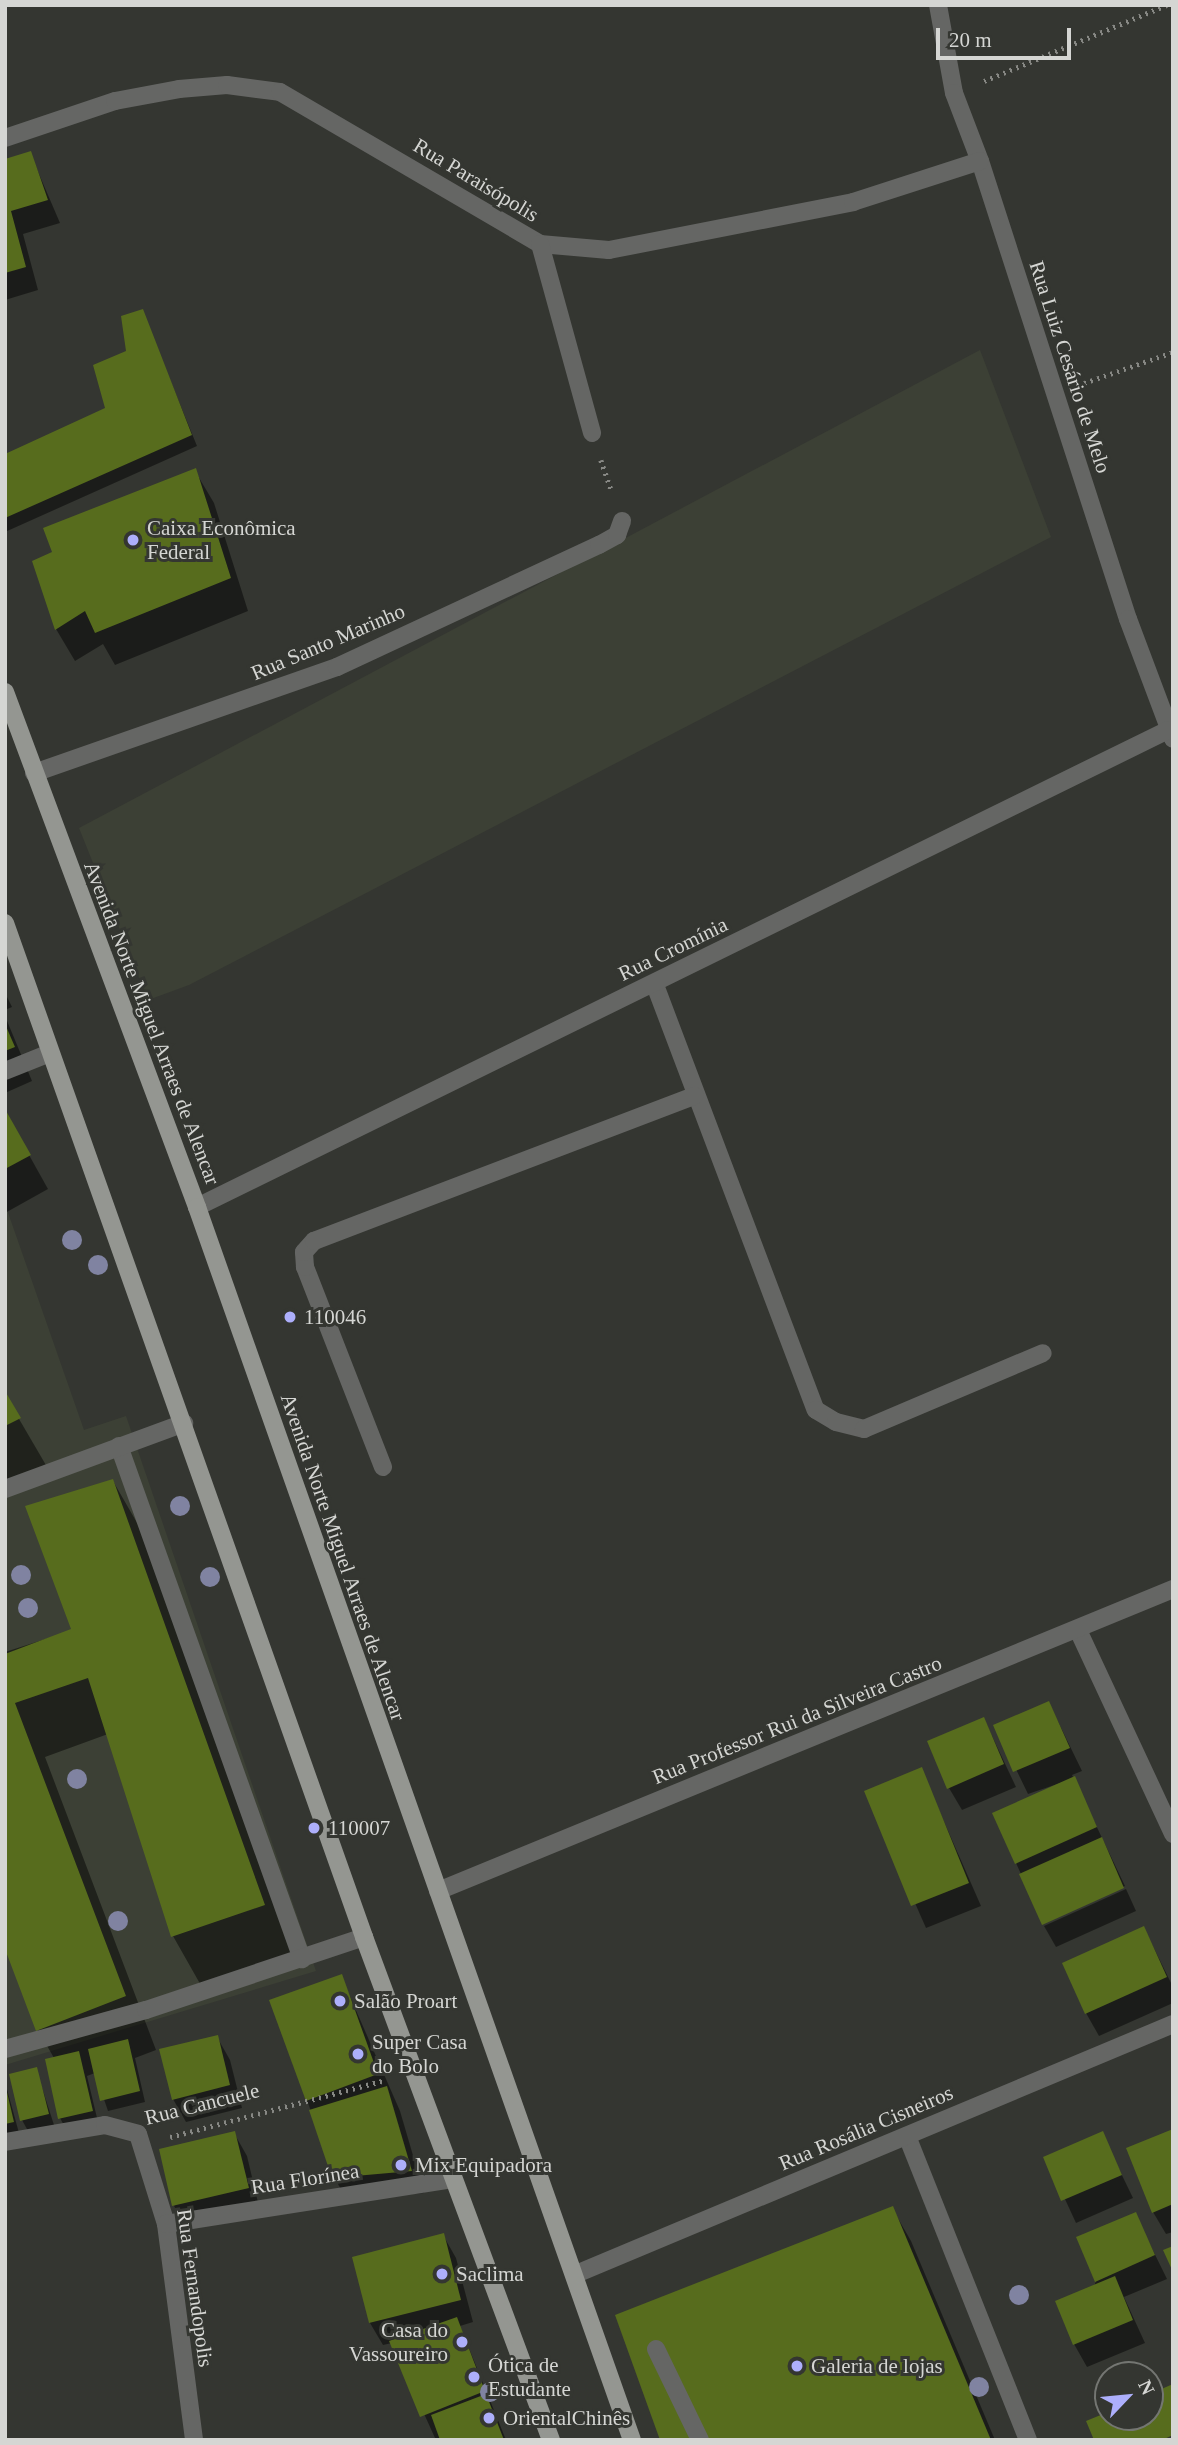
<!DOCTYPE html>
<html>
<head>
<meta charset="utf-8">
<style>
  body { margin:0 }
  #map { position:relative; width:1178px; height:2445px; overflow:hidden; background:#343631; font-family:Georgia,serif }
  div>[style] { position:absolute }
  .built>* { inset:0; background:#3c4035 }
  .shadow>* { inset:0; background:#0007 }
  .building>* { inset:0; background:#576c1d }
  .path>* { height:4.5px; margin-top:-2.25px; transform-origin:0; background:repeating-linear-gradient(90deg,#878884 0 2px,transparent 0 7px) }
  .minor>* { height:18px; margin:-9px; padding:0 9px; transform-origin:9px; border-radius:9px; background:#656664 }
  .major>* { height:18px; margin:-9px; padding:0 9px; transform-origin:9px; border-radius:9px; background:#949691 }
  .trees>* { width:20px; height:20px; margin:-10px; border-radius:50%; background:#8083a1 }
  .dots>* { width:19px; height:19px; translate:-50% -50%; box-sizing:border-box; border:4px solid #343631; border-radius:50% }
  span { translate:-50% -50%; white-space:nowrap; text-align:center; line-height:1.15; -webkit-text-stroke:6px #343631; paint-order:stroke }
  .street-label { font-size:21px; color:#d5d6d3 }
  .poi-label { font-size:21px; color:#d5d6d3 }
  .left { translate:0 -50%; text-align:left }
  .right { translate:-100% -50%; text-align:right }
  .frame { position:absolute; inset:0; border:7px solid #d5d6d3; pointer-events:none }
  .north { position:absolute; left:1094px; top:2361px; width:70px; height:70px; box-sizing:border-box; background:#343631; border:2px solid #747672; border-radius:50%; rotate:64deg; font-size:19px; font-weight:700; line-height:28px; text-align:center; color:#d5d6d3 }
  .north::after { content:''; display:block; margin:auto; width:24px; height:32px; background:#adaffb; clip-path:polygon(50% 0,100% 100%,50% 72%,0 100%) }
  .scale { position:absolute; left:936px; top:28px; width:135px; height:32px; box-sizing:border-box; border:4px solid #d5d6d3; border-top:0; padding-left:9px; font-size:21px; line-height:24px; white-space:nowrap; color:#d5d6d3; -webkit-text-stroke:5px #343631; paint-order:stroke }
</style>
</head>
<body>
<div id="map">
  <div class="built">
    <div style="clip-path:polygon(980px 350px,1051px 537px,189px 985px,148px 1000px,79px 828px)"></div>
    <div style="clip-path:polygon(5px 1204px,84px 1430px,126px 1416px,316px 1971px,5px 2065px)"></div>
  </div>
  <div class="shadow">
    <div style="clip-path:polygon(30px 153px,60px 223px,23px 234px,38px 290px,5px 300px,5px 161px)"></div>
    <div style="clip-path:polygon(142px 311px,197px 446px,5px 532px,5px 456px,108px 408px)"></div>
    <div style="clip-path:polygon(195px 471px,214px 503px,248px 611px,115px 665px,103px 644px,75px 661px,56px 629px)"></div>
    <div style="clip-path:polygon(5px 993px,12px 1007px,5px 1010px)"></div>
    <div style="clip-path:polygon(5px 1016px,32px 1081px,5px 1093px)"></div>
    <div style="clip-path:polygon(5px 1112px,48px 1189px,5px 1213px)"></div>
    <div style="clip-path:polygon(5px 1395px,50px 1472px,5px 1496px)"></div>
    <div style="clip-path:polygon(113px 1481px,144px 1535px,295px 1958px,203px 1989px,173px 1936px,108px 1734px,45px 1757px,156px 2050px,135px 2058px,145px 2102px,108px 2111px,95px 2073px,87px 2076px,98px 2122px,66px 2129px,60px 2118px,54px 2058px,38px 2030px,5px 1944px,5px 1652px,74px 1630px)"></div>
    <div style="clip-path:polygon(1049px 1703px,1082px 1771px,1072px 1775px,1125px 1886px,1043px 1923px,1016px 1863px,1072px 1779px,1028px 1794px,995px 1726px)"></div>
    <div style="clip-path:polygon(984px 1719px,1016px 1787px,962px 1810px,949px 1788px)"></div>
    <div style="clip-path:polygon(921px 1769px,981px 1906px,926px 1928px,866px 1792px)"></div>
    <div style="clip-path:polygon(1126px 1889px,1136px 1911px,1056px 1947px,1044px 1926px)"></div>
    <div style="clip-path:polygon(1144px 1928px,1173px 1987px,1173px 2003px,1099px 2036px,1086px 2013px)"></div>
    <div style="clip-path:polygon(341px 1976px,400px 2111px,424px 2193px,347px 2200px,334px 2177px,307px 2100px)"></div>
    <div style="clip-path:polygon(217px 2037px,230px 2060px,242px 2108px,186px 2122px,173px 2099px)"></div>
    <div style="clip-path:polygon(36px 2069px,54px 2125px,28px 2131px,22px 2120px)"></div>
    <div style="clip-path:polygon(5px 2082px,19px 2133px,5px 2137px)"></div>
    <div style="clip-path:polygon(1173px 2130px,1173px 2232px,1166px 2234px,1153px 2212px)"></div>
    <div style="clip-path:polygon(234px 2133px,247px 2156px,260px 2211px,187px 2228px,174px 2206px)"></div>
    <div style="clip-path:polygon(1102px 2134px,1133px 2198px,1076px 2223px,1046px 2158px)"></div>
    <div style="clip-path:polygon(892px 2208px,911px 2241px,995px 2440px,663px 2440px)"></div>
    <div style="clip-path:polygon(1135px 2214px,1167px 2279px,1124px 2297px,1145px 2343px,1087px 2367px,1074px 2344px,1096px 2281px)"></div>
    <div style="clip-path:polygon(443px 2235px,456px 2258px,473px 2322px,460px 2326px,506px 2440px,435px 2438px,392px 2343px,383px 2345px,370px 2323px,354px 2258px)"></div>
  </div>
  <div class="building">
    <div style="clip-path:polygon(31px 151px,48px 200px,11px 211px,26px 267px,5px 273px,5px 159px)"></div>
    <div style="clip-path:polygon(143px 309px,192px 435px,5px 518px,5px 454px,105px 408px,93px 365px,126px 351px,121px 316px)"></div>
    <div style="clip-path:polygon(196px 468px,231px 578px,95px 633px,85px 611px,55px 630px,32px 561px,52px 552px,43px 528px)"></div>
    <div style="clip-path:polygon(5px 1024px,15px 1047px,5px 1051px)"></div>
    <div style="clip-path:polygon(5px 1109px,31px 1155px,5px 1169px)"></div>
    <div style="clip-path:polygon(5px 1391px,21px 1418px,5px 1426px)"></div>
    <div style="clip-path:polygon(113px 1479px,265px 1905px,171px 1937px,88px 1678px,15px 1703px,126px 1996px,36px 2031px,5px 1949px,5px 1654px,71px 1629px,25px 1506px)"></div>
    <div style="clip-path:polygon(1049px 1701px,1070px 1748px,1013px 1772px,993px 1725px)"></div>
    <div style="clip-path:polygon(984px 1717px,1004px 1764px,947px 1789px,927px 1741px)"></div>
    <div style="clip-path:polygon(922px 1767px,969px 1883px,911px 1906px,864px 1791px)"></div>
    <div style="clip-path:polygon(1075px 1776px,1097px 1827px,1015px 1864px,992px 1813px)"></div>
    <div style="clip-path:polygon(1102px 1837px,1124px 1888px,1042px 1925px,1019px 1874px)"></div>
    <div style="clip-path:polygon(1144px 1926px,1167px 1977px,1085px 2014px,1062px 1963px)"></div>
    <div style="clip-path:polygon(342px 1974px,378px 2074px,306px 2101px,269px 2000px)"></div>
    <div style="clip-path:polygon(218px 2035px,230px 2085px,172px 2100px,159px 2049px)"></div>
    <div style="clip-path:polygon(128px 2039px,140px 2091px,100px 2101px,88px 2049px)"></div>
    <div style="clip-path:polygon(79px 2051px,93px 2111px,58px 2119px,45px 2059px)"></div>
    <div style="clip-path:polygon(37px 2067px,49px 2114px,20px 2121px,9px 2074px)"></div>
    <div style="clip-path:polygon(387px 2086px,412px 2171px,332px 2178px,309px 2110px)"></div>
    <div style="clip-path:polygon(6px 2088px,14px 2122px,5px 2124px,5px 2089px)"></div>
    <div style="clip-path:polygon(1173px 2129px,1173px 2204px,1152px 2213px,1126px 2148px)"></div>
    <div style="clip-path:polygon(235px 2131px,249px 2188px,172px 2206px,159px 2149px)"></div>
    <div style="clip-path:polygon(1103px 2131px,1122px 2175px,1061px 2201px,1043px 2157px)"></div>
    <div style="clip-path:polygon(893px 2206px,991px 2440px,660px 2440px,615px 2315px)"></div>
    <div style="clip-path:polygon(1136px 2212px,1155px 2255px,1095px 2282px,1076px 2237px)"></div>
    <div style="clip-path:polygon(444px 2233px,461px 2300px,369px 2323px,352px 2257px)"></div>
    <div style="clip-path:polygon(1173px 2246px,1173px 2272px,1163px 2250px)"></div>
    <div style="clip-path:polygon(1115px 2276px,1133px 2320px,1073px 2345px,1055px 2301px)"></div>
    <div style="clip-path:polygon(457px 2317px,485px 2391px,420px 2417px,389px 2341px)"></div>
    <div style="clip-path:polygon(1173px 2384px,1173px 2435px,1162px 2440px,1094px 2440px,1086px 2421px,1108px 2412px,1108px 2417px,1150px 2417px,1150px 2394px)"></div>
    <div style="clip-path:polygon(486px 2394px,504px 2440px,440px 2440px,431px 2415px)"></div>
  </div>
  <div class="path">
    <div style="left:984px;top:81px;width:198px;rotate:-22.6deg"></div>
    <div style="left:1084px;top:383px;width:94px;rotate:-19.2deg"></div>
    <div style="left:601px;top:460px;width:34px;rotate:71deg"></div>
    <div style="left:170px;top:2137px;width:222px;rotate:-14.8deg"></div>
  </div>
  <div class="minor">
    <div style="left:938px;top:5px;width:89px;rotate:79.7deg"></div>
    <div style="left:954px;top:93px;width:73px;rotate:69.1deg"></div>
    <div style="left:980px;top:161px;width:481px;rotate:72.1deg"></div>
    <div style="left:1128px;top:619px;width:128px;rotate:69.4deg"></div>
    <div style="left:5px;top:138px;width:116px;rotate:-18.6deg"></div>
    <div style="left:115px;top:101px;width:65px;rotate:-10.6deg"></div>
    <div style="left:179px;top:89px;width:48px;rotate:-4.8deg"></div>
    <div style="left:227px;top:85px;width:53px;rotate:7.5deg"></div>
    <div style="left:280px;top:92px;width:301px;rotate:30.3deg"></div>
    <div style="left:540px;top:244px;width:69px;rotate:5deg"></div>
    <div style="left:609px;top:250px;width:249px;rotate:-11.1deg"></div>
    <div style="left:853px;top:202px;width:133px;rotate:-17.9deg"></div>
    <div style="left:540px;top:244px;width:196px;rotate:74.6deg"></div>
    <div style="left:34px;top:773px;width:321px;rotate:-19.3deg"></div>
    <div style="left:337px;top:667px;width:289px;rotate:-25deg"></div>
    <div style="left:599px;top:545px;width:21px;rotate:-29deg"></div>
    <div style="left:617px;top:535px;width:15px;rotate:-70deg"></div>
    <div style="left:655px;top:985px;width:454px;rotate:69.3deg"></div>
    <div style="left:816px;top:1410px;width:23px;rotate:31deg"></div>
    <div style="left:836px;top:1422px;width:29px;rotate:14deg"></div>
    <div style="left:864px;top:1429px;width:194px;rotate:-23deg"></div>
    <div style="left:5px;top:1071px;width:48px;rotate:-21.8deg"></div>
    <div style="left:197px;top:1207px;width:1082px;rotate:-26.16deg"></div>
    <div style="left:119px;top:1446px;width:545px;rotate:70.37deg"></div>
    <div style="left:383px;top:1467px;width:215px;rotate:-111.3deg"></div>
    <div style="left:305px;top:1267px;width:15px;rotate:-94deg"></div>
    <div style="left:304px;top:1252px;width:15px;rotate:-48deg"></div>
    <div style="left:314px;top:1241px;width:407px;rotate:-20.9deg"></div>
    <div style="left:5px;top:1489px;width:191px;rotate:-20.2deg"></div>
    <div style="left:1078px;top:1630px;width:225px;rotate:65deg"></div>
    <div style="left:438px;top:1891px;width:795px;rotate:-22.34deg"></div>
    <div style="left:5px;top:2049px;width:146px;rotate:-15.5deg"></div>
    <div style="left:146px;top:2010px;width:230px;rotate:-18.5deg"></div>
    <div style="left:907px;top:2136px;width:327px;rotate:68.3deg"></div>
    <div style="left:5px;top:2142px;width:101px;rotate:-9.6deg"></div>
    <div style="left:105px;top:2125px;width:34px;rotate:15deg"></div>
    <div style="left:138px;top:2134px;width:94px;rotate:72.7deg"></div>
    <div style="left:166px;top:2224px;width:218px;rotate:82.6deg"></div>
    <div style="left:166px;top:2224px;width:290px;rotate:-8.9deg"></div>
    <div style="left:576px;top:2274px;width:647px;rotate:-22.72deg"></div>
    <div style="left:656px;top:2349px;width:101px;rotate:64.2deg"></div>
  </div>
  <div class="major">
    <div style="left:5px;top:692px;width:550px;rotate:69.55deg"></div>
    <div style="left:197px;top:1207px;width:1307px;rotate:70.57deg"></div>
    <div style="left:5px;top:923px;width:1076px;rotate:70.5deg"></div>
    <div style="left:364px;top:1937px;width:537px;rotate:69.61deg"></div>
  </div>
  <div class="trees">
    <div style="left:72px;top:1240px"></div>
    <div style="left:98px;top:1265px"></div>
    <div style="left:180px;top:1506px"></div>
    <div style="left:21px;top:1575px"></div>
    <div style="left:210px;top:1577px"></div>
    <div style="left:28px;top:1608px"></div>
    <div style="left:77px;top:1779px"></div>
    <div style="left:118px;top:1921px"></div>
    <div style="left:1019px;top:2295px"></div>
    <div style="left:979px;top:2387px"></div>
    <div style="left:490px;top:2392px"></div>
  </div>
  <div class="dots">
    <div style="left:133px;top:540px;background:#adaffb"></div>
    <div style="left:290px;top:1317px;background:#adaffb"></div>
    <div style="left:314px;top:1828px;background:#adaffb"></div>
    <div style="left:340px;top:2001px;background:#adaffb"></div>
    <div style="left:358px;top:2054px;background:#adaffb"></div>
    <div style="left:401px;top:2165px;background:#adaffb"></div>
    <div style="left:442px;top:2274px;background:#adaffb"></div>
    <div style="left:462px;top:2342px;background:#adaffb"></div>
    <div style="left:797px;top:2366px;background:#adaffb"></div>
    <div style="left:474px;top:2377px;background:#adaffb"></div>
    <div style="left:489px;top:2418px;background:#adaffb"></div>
  </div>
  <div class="street-label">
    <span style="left:476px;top:180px;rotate:31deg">Rua Paraisópolis</span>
    <span style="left:1070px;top:367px;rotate:72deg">Rua Luiz Cesário de Melo</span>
    <span style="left:328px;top:642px;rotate:-23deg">Rua Santo Marinho</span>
    <span style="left:673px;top:949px;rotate:-26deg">Rua Cromínia</span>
    <span style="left:152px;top:1023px;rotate:69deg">Avenida Norte Miguel Arraes de Alencar</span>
    <span style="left:343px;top:1557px;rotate:71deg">Avenida Norte Miguel Arraes de Alencar</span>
    <span style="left:797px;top:1720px;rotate:-22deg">Rua Professor Rui da Silveira Castro</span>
    <span style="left:202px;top:2104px;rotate:-14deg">Rua Cancuele</span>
    <span style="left:866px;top:2128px;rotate:-23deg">Rua Rosália Cisneiros</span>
    <span style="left:305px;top:2179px;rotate:-9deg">Rua Florínea</span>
    <span style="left:195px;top:2288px;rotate:82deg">Rua Fernandopolis</span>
  </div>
  <div class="poi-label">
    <span class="left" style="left:147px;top:540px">Caixa Econômica<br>Federal</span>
    <span class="left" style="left:304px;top:1317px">110046</span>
    <span class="left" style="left:328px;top:1828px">110007</span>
    <span class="left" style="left:354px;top:2001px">Salão Proart</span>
    <span class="left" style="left:372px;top:2054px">Super Casa<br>do Bolo</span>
    <span class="left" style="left:415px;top:2165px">Mix Equipadora</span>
    <span class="left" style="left:456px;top:2274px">Saclima</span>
    <span class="right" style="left:448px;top:2342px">Casa do<br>Vassoureiro</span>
    <span class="left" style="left:488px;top:2377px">Ótica de<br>Estudante</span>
    <span class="left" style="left:811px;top:2366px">Galeria de lojas</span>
    <span class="left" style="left:503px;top:2418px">OrientalChinês</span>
  </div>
  <div class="frame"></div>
  <div class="north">N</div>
  <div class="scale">20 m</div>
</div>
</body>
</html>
